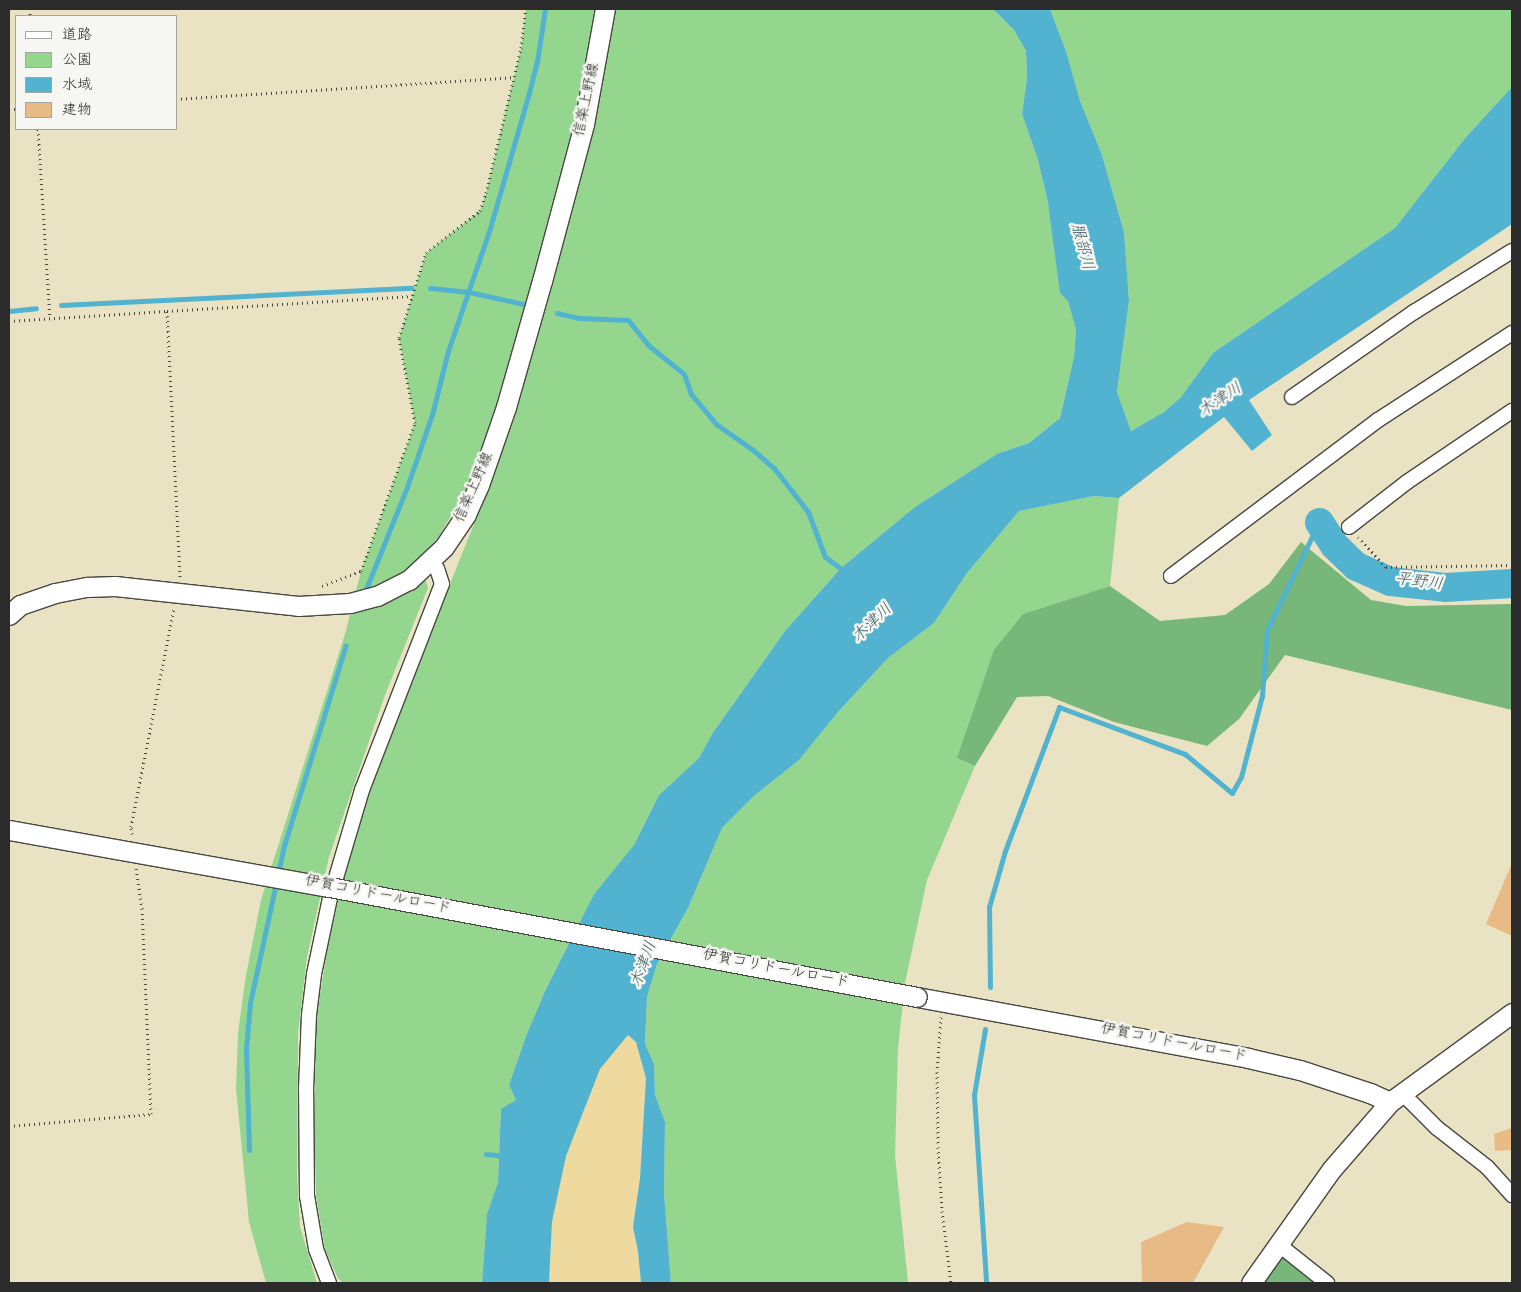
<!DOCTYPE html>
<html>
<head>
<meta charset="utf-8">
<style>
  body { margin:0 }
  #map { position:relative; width:1521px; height:1292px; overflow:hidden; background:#e9e3c3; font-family:Dekko,"Klee One",sans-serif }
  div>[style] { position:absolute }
  .green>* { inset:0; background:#94d68e }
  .forest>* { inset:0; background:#77b779 }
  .sand>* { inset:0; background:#eeda9e }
  .water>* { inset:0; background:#52b3d1 }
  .stream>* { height:5px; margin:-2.5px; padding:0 2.5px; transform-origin:2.5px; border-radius:2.5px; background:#52b3d1 }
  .river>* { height:29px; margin:-14.5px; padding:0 14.5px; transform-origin:14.5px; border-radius:14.5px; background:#52b3d1 }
  .building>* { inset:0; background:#e8ba86 }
  .path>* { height:3px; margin-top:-1.5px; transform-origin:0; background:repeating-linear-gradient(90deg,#484742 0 1px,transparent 0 5px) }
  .roads { filter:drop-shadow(1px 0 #484742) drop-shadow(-1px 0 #484742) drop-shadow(0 1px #484742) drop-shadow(0 -1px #484742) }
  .street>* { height:14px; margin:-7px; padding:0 7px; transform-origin:7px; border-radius:7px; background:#fff }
  .secondary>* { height:19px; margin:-9.5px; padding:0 9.5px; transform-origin:9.5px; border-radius:9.5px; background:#fff }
  .bridges { filter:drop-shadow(1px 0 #484742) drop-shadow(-1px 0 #484742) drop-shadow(0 1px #484742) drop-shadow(0 -1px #484742) }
  .secondary-bridge>* { height:19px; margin:-9.5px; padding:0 9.5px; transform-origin:9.5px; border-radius:9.5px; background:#fff }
  span { translate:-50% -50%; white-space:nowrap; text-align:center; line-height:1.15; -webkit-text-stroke:5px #f6f6f2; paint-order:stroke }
  .street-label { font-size:15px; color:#2b2b2b }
  .water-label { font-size:16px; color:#395b65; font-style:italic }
  .frame { position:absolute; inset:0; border:10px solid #2b2b2b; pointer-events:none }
  .legend { position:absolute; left:15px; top:15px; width:162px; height:115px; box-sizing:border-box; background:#f6f6f2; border:1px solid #a5a5a2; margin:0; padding:6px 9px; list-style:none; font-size:15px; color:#2b2b2b }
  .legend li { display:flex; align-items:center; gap:10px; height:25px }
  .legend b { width:25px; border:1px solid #a5a5a2 }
</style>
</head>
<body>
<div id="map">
  <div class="green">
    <div style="clip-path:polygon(526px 9px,597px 9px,579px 114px,507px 378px,472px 480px,439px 536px,419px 560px,428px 588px,385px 695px,329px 857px,307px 957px,298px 1033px,297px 1173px,300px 1227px,317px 1283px,266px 1283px,249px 1222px,236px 1089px,238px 1033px,246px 975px,261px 900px,345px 634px,361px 571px,415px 423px,399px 338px,426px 253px,480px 211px,486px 193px,521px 48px)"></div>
    <div style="clip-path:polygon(612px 9px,993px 9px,1014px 30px,1026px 51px,1027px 78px,1022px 114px,1038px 160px,1076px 329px,1074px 357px,1060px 418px,1029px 443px,997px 454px,915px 507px,841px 568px,785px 631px,712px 734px,699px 758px,659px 795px,634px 845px,594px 894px,545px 991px,526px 1036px,509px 1085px,516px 1100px,501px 1110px,498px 1182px,487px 1214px,482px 1283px,343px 1283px,338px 1278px,325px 1250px,316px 1196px,314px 1117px,316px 1021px,328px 944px,350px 851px,384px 749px,482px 504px,517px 406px,575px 191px)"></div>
    <div style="clip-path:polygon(1050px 9px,1512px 9px,1512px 87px,1466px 137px,1395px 228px,1213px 353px,1181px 397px,1164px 412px,1131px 431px,1117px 392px,1129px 301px,1124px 232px,1102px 155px,1080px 101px,1067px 54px)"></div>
    <div style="clip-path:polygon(1094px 496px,1119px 498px,1110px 586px,1023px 614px,957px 758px,975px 766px,927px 880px,905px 983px,898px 1048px,895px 1155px,908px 1283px,671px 1283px,664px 1193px,665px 1122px,655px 1095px,654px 1064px,645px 1044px,647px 997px,657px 964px,688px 908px,722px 828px,755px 795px,799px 760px,838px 712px,888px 658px,934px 623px,967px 573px,1019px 511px)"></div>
  </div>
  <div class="forest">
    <div style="clip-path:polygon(1301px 542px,1371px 600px,1406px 606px,1512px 604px,1512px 710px,1285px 655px,1239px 719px,1207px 746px,1114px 722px,1048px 696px,1017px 697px,975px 766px,957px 758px,994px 650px,1023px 614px,1110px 586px,1160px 621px,1225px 615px,1269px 584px)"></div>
    <div style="clip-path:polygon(1276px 1256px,1287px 1256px,1320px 1283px,1258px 1283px)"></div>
  </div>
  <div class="sand">
    <div style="clip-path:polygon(628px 1035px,636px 1042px,646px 1078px,640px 1178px,633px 1227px,638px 1251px,641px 1283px,549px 1283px,552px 1222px,566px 1156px,600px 1069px)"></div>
  </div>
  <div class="water">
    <div style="clip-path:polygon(993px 9px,1050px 9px,1067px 54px,1080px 101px,1102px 155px,1124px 232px,1129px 301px,1117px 392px,1131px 431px,1164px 412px,1181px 397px,1213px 353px,1395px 228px,1466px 137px,1512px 87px,1512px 224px,1249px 400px,1272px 435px,1252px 451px,1224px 417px,1119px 498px,1094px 496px,1019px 511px,967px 573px,934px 623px,888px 658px,838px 712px,799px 760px,755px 795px,722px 828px,688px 908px,657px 964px,647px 997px,645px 1044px,654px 1064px,655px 1095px,665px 1122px,664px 1193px,671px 1283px,641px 1283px,638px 1251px,633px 1227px,640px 1178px,646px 1078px,636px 1042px,628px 1035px,600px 1069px,566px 1156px,552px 1222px,549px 1283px,482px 1283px,487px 1214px,498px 1182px,501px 1109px,516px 1100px,509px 1085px,526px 1036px,545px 991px,594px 894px,634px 845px,659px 795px,699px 758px,712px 734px,785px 631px,841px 568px,915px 507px,997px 454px,1029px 443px,1060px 418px,1074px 357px,1076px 329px,1068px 301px,1060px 293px,1048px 203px,1038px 160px,1022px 114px,1027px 78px,1026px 51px,1014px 30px)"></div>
  </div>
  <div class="stream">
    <div style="left:430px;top:288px;width:39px;rotate:6deg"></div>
    <div style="left:469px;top:292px;width:55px;rotate:12.5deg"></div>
    <div style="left:61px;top:305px;width:351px;rotate:-2.8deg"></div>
    <div style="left:9px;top:311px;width:27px;rotate:-6deg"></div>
    <div style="left:557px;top:313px;width:23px;rotate:13deg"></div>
    <div style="left:579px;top:318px;width:49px;rotate:2.3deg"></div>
    <div style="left:628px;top:320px;width:32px;rotate:51deg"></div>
    <div style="left:648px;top:345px;width:46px;rotate:38.9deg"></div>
    <div style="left:684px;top:374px;width:21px;rotate:71deg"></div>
    <div style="left:691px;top:394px;width:39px;rotate:50deg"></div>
    <div style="left:716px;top:424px;width:45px;rotate:35.1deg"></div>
    <div style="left:753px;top:450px;width:28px;rotate:41deg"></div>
    <div style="left:774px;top:468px;width:56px;rotate:52.3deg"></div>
    <div style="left:808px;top:512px;width:48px;rotate:69.3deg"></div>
    <div style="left:825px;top:557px;width:26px;rotate:36deg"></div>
    <div style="left:366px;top:589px;width:110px;rotate:-68.1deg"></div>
    <div style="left:407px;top:487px;width:76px;rotate:-70.9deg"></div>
    <div style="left:432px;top:415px;width:66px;rotate:-76deg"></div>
    <div style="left:448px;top:351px;width:130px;rotate:-71.1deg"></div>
    <div style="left:490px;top:228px;width:141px;rotate:-73.9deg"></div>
    <div style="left:529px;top:93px;width:32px;rotate:-76deg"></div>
    <div style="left:537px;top:62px;width:54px;rotate:-81.4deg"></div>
    <div style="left:990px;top:987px;width:80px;rotate:-90.7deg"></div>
    <div style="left:989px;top:907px;width:58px;rotate:-74.1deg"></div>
    <div style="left:1005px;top:851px;width:154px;rotate:-69.4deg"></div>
    <div style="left:1059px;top:707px;width:134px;rotate:20.5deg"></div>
    <div style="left:1185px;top:754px;width:61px;rotate:39.7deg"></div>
    <div style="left:1232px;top:793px;width:18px;rotate:-61deg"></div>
    <div style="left:1241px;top:777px;width:84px;rotate:-75.5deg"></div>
    <div style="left:1262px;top:696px;width:66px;rotate:-85.7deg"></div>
    <div style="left:1267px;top:630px;width:120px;rotate:-64.3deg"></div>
    <div style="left:985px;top:1029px;width:67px;rotate:99.5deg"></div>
    <div style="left:974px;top:1095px;width:188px;rotate:86.3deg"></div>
    <div style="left:249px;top:1150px;width:102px;rotate:-91.7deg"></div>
    <div style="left:246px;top:1048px;width:45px;rotate:-84.9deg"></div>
    <div style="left:250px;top:1003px;width:161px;rotate:-77.8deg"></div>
    <div style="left:284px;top:846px;width:210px;rotate:-72.9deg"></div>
    <div style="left:486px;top:1154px;width:19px;rotate:6deg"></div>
  </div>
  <div class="river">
    <div style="left:1319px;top:522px;width:27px;rotate:57deg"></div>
    <div style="left:1334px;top:545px;width:30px;rotate:44deg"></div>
    <div style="left:1356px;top:566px;width:37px;rotate:24deg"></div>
    <div style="left:1390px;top:581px;width:55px;rotate:6.2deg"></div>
    <div style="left:1445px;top:587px;width:67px;rotate:-3.4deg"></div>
  </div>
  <div class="building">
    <div style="clip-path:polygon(1512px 863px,1512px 936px,1486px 924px)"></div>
    <div style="clip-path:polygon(1512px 1128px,1512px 1150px,1495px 1151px,1494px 1134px)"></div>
    <div style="clip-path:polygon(1187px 1222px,1224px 1227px,1193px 1283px,1142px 1283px,1141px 1242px)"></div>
  </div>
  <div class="path">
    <div style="left:30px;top:9px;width:7px;rotate:90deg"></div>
    <div style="left:176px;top:99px;width:339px;rotate:-3.7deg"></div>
    <div style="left:9px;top:109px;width:7px"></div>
    <div style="left:38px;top:129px;width:189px;rotate:86.4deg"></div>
    <div style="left:167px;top:311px;width:245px;rotate:-3.5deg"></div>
    <div style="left:9px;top:321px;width:158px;rotate:-3.6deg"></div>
    <div style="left:167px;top:311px;width:266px;rotate:87.2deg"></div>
    <div style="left:1358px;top:537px;width:41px;rotate:47deg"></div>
    <div style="left:1386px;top:567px;width:126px;rotate:-0.9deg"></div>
    <div style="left:322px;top:586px;width:42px;rotate:-21deg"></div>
    <div style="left:361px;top:571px;width:158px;rotate:-70deg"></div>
    <div style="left:415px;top:423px;width:86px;rotate:-100.7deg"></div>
    <div style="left:399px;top:338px;width:89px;rotate:-72.4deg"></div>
    <div style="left:426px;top:253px;width:68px;rotate:-37.9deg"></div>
    <div style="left:480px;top:211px;width:19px;rotate:-72deg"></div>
    <div style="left:486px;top:193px;width:149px;rotate:-76.4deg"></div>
    <div style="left:521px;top:48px;width:39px;rotate:-83deg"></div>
    <div style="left:132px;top:834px;width:7px;rotate:-98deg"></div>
    <div style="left:131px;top:827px;width:224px;rotate:-78.9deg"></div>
    <div style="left:941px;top:1017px;width:55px;rotate:94.2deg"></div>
    <div style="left:937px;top:1072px;width:75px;rotate:89.2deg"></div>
    <div style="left:938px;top:1147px;width:64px;rotate:86.4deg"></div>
    <div style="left:942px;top:1211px;width:73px;rotate:82.9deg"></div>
    <div style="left:9px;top:1126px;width:143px;rotate:-4.8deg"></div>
    <div style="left:151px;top:1114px;width:205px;rotate:-92.5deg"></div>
    <div style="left:142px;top:909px;width:41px;rotate:-98.3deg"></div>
  </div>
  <div class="roads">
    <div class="street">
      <div style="left:1292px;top:397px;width:149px;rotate:-34.9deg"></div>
      <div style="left:1414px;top:312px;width:115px;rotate:-31.9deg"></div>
      <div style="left:1349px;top:527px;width:73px;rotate:-37.8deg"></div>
      <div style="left:1407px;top:482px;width:127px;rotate:-34.1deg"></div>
      <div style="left:1171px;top:576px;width:259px;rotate:-37deg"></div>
      <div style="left:1378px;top:420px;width:160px;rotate:-33deg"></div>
      <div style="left:1403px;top:1094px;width:48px;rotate:45deg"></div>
      <div style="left:1437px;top:1128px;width:63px;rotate:38deg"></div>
      <div style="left:1487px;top:1167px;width:38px;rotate:48deg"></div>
      <div style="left:1278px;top:1244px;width:63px;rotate:38.5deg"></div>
      <div style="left:329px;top:1283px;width:36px;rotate:-111deg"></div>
      <div style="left:316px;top:1249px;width:54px;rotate:-99.6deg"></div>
      <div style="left:307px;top:1196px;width:107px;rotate:-90.5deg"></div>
      <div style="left:306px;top:1089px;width:74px;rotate:-87.7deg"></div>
      <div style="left:309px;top:1015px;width:41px;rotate:-83deg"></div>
      <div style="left:314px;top:974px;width:78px;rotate:-78.1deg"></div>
      <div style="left:330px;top:898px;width:113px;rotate:-73.5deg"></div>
      <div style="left:362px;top:790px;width:221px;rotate:-68.8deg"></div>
      <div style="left:442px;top:584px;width:16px;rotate:-108deg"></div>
      <div style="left:437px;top:569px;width:10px;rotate:-127deg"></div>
    </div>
    <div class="secondary">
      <div style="left:9px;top:615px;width:15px;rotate:-42deg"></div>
      <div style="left:20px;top:605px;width:37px;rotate:-19deg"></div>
      <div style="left:55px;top:593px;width:33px;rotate:-11deg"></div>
      <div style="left:87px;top:587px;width:28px;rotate:-2deg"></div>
      <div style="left:115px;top:586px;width:184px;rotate:6.2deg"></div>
      <div style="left:298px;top:606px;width:52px;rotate:-3.3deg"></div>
      <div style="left:350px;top:603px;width:28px;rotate:-15deg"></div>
      <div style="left:377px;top:596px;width:36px;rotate:-27deg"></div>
      <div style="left:409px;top:580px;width:48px;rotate:-43.3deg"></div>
      <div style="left:444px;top:547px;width:40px;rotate:-56deg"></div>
      <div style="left:466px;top:514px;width:32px;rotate:-66deg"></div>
      <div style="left:479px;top:485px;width:83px;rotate:-70.9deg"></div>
      <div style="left:506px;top:407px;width:131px;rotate:-74.1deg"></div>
      <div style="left:542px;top:281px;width:163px;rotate:-75deg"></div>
      <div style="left:584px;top:124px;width:117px;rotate:-79.7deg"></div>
      <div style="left:917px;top:997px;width:337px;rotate:10.4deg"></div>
      <div style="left:1248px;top:1058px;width:53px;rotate:13deg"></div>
      <div style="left:1300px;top:1070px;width:74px;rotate:18.2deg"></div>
      <div style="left:1370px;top:1093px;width:22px;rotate:24deg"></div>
      <div style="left:1251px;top:1283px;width:138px;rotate:-54.7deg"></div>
      <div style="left:1331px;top:1170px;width:90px;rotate:-49.1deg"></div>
      <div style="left:1390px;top:1102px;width:151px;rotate:-36.1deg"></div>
    </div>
  </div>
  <div class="bridges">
    <div class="secondary-bridge">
      <div style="left:9px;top:830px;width:320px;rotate:10.1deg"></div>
      <div style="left:324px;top:886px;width:603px;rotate:10.6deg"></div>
    </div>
  </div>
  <div class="street-label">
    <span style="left:588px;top:100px;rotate:-78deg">信楽上野線</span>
    <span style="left:475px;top:488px;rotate:-66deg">信楽上野線</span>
    <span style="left:378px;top:896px;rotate:11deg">伊賀コリドールロード</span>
    <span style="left:776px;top:970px;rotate:11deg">伊賀コリドールロード</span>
    <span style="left:1174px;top:1044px;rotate:11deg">伊賀コリドールロード</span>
  </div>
  <div class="water-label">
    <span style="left:1081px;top:247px;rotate:75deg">服部川</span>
    <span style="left:1221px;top:401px;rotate:-34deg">木津川</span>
    <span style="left:1419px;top:583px;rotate:7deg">平野川</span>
    <span style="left:873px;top:624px;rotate:-44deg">木津川</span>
    <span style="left:645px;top:965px;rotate:-70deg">木津川</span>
  </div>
  <div class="frame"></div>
  <ul class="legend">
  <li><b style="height:6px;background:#fff"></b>道路</li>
  <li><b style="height:14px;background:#94d68e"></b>公園</li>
  <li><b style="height:14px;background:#52b3d1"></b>水域</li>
  <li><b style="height:14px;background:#e8ba86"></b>建物</li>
  </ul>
</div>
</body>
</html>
